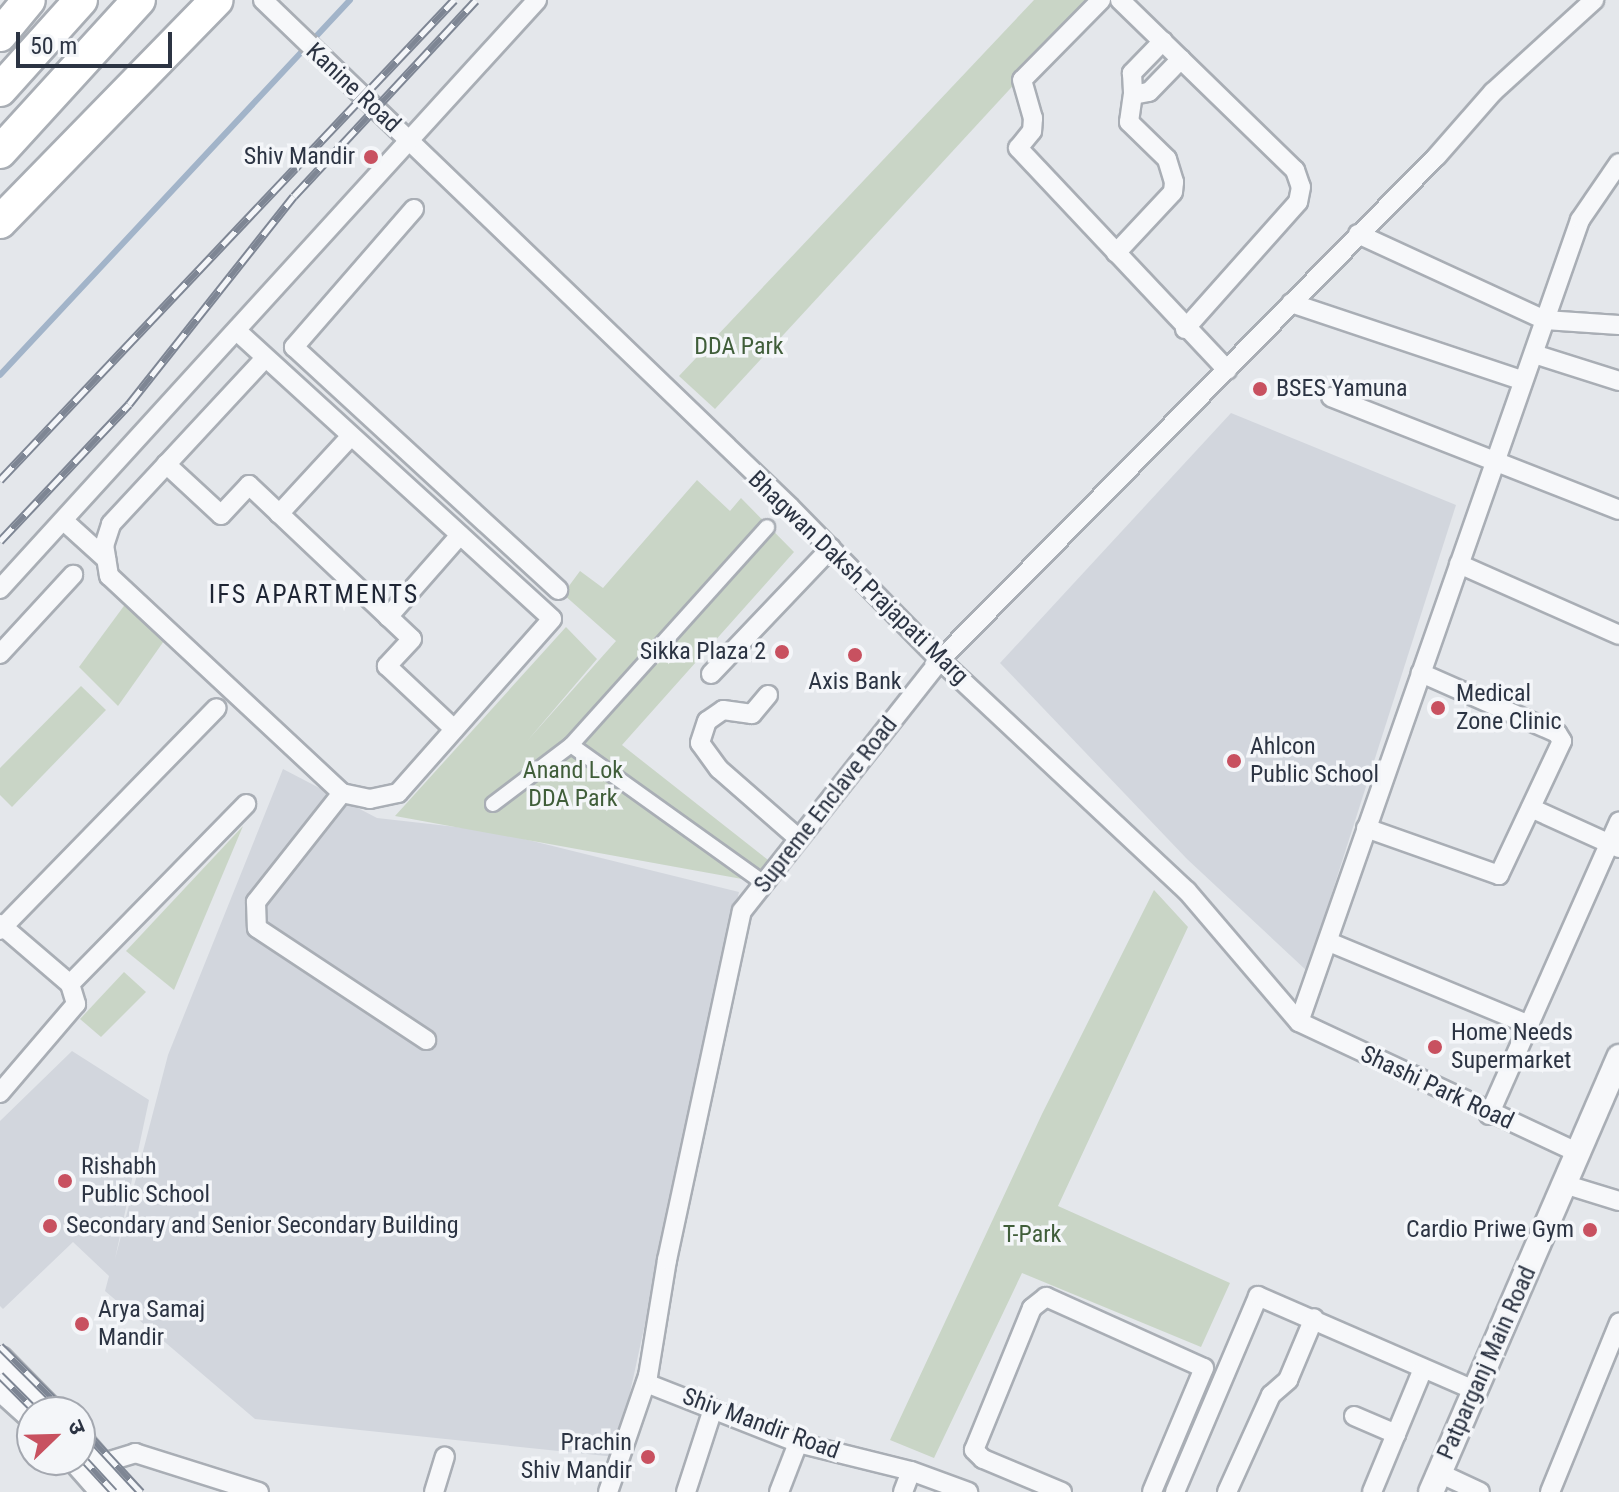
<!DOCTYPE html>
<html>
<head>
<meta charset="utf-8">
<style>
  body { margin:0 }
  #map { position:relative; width:1619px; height:1492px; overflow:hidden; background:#e4e7eb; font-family:"Roboto Condensed","Noto Sans Devanagari",sans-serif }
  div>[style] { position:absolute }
  .built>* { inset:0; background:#d2d6dd }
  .green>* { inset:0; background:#c9d5c6 }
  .stream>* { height:6px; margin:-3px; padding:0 3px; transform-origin:3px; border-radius:3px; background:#a2b4c9 }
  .roads { filter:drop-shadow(2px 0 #a9aeb5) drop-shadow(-2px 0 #a9aeb5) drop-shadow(0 2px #a9aeb5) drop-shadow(0 -2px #a9aeb5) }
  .pedestrian>* { height:14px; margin:-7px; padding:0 7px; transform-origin:7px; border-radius:7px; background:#f7f8fa }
  .minor>* { height:18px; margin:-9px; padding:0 9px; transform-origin:9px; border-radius:9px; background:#f7f8fa }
  .tertiary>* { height:24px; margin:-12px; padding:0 12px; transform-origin:12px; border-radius:12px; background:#f7f8fa }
  .trunk>* { height:32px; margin:-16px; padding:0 16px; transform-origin:16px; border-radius:16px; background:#fff }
  .rail>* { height:9px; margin-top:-4.5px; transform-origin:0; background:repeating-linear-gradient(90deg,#f4f6f9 0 18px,#7e8694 0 36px); box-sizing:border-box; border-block:2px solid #7e8694 }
  .dots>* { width:22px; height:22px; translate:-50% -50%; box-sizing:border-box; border:4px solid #f4f6f9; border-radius:50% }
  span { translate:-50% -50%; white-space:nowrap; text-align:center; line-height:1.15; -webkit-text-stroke:7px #f4f6f9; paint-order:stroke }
  .street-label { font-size:24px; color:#2c3443 }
  .poi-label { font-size:24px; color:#2c3443 }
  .right { translate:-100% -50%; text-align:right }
  .left { translate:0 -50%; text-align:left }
  .park-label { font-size:24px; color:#405e3a }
  .neighbourhood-label { font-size:26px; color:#1e2534; letter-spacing:2px }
  .north { position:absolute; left:16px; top:1396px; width:80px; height:80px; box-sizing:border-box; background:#f4f6f9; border:2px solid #a4a8b0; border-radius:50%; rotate:67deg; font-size:22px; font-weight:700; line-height:32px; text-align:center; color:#2c3443 }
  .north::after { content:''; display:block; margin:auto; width:28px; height:36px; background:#c85160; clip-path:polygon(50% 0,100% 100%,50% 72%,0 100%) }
  .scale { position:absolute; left:16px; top:32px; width:156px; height:36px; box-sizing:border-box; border:4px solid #2c3443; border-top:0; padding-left:10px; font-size:24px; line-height:28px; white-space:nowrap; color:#2c3443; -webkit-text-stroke:6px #f4f6f9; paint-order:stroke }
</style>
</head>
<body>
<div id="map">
  <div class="built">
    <div style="clip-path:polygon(1231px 413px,1456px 505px,1307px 971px,1187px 859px,1000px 663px)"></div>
    <div style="clip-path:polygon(283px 769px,377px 818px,492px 831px,739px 892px,616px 1457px,255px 1419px,105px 1291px,109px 1276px,73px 1242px,3px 1309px,0 1306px,0 1121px,72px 1051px,149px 1100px,115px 1259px,168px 1055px)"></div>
  </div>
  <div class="green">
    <div style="clip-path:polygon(1034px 0,1092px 0,715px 409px,679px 376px)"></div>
    <div style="clip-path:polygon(697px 480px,730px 511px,741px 498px,794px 552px,622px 745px,777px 867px,764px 883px,395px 816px,566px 627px,597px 659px,528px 740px,616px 641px,563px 594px,580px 571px,603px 588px)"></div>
    <div style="clip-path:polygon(132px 595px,171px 631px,118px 706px,79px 667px)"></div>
    <div style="clip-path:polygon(81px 686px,106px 710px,12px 807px,0 795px,0 768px)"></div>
    <div style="clip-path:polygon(243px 826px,174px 990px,126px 951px)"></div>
    <div style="clip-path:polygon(1154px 890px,1188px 927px,1058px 1206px,1230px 1283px,1201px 1347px,1022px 1273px,934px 1458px,890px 1440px,1042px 1114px)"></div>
    <div style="clip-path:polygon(124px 972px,146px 992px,101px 1037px,80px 1019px)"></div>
  </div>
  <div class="stream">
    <div style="left:0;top:375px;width:513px;rotate:-46.97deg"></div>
  </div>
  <div class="roads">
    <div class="pedestrian">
      <div style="left:571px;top:745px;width:237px;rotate:35.6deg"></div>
      <div style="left:493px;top:804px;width:98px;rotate:-37.1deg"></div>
      <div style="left:571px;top:745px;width:293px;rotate:-48deg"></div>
    </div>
    <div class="minor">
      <div style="left:263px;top:0;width:731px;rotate:43.89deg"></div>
      <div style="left:790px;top:507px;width:214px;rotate:45.6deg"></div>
      <div style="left:940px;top:660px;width:338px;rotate:43.1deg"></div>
      <div style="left:1187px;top:891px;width:172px;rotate:49.5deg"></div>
      <div style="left:1299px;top:1022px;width:307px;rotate:25.1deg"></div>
      <div style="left:1101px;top:0;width:112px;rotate:134.6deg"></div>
      <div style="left:1022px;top:80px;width:40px;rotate:74deg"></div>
      <div style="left:1033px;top:118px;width:13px;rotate:94deg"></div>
      <div style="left:1032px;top:131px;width:22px;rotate:129deg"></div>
      <div style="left:1018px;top:148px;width:305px;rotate:46.7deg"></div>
      <div style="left:1120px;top:0;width:244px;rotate:44.2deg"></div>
      <div style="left:1295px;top:170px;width:18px;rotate:71deg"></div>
      <div style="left:1301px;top:187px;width:15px;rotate:101deg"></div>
      <div style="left:1298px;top:202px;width:170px;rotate:131.7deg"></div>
      <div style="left:1163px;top:41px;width:45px;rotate:134.1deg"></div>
      <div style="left:1132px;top:73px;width:22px;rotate:87deg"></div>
      <div style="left:1133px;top:95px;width:16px;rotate:-11deg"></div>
      <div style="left:1149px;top:92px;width:46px;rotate:-45.9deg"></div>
      <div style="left:414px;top:209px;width:183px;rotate:131deg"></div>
      <div style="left:294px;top:347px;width:359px;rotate:42.6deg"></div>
      <div style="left:1358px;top:234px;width:206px;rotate:24.7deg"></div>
      <div style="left:1545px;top:320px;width:74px;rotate:3.9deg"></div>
      <div style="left:1116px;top:253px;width:83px;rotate:-46.9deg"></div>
      <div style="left:1173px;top:192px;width:10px;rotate:-84deg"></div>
      <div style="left:1174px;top:182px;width:24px;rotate:-107deg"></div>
      <div style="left:1167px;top:159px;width:53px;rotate:-135.8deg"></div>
      <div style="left:1129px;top:122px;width:27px;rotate:-82deg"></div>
      <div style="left:1291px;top:303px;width:243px;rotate:18.5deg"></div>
      <div style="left:238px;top:332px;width:425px;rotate:42.4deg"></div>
      <div style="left:552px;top:619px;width:232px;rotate:131.5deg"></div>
      <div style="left:398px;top:793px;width:29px;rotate:168deg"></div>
      <div style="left:370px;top:799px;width:29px;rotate:-168deg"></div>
      <div style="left:342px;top:793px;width:318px;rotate:-137deg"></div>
      <div style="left:109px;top:576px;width:30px;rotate:-99deg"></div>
      <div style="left:104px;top:546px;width:23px;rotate:-72deg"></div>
      <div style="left:111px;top:524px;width:226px;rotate:-47.1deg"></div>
      <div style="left:1534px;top:354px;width:89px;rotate:17.6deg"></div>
      <div style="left:1331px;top:397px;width:309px;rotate:21.4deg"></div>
      <div style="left:166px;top:464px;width:75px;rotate:42.8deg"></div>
      <div style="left:221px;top:515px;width:41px;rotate:-47deg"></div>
      <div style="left:249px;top:485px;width:224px;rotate:43.4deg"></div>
      <div style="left:412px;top:639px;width:37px;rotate:133deg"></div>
      <div style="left:387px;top:666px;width:92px;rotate:43.2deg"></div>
      <div style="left:279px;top:514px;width:106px;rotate:-47.3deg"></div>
      <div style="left:64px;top:521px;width:57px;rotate:42.1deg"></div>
      <div style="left:1459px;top:564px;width:175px;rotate:23.9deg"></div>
      <div style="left:0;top:589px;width:797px;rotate:-47.64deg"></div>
      <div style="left:388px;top:617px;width:109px;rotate:-48.7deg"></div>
      <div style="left:0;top:654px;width:108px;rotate:-47.3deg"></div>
      <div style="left:711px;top:674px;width:174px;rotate:-46.4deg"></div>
      <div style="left:768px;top:695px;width:25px;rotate:130deg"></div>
      <div style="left:752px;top:714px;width:29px;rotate:-172deg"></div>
      <div style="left:723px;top:710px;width:19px;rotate:145deg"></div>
      <div style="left:707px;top:721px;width:23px;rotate:108deg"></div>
      <div style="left:700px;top:743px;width:32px;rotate:54deg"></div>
      <div style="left:719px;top:769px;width:106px;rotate:41.2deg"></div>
      <div style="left:342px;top:793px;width:139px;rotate:128.3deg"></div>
      <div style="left:256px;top:902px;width:26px;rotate:88deg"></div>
      <div style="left:257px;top:928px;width:203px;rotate:33.5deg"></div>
      <div style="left:1531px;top:808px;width:97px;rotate:24.4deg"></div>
      <div style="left:1366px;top:828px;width:141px;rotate:19.5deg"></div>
      <div style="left:1499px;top:875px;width:148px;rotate:-64.8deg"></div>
      <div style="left:1562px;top:741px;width:9px;rotate:-122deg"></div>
      <div style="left:1557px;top:733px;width:149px;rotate:-156.2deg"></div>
      <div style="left:0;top:924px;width:92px;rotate:40.6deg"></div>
      <div style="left:70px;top:984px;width:21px;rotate:73deg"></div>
      <div style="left:76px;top:1004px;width:117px;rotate:130.5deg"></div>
      <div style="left:0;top:930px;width:310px;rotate:-45.7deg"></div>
      <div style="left:1329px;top:942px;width:217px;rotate:22.5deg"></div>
      <div style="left:70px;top:984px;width:252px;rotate:-45.6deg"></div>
      <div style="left:1299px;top:1022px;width:850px;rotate:-70.69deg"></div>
      <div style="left:1580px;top:220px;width:69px;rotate:-55.6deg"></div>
      <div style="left:1489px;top:1115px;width:321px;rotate:-66.1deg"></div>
      <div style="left:1567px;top:1185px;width:54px;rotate:17.1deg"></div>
      <div style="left:646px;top:1383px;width:163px;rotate:21.5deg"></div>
      <div style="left:798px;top:1443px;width:116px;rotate:13.9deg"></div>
      <div style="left:911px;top:1471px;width:61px;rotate:20.2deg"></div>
      <div style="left:1354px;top:1416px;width:46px;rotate:23.2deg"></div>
      <div style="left:103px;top:1463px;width:34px;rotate:-17deg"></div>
      <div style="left:135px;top:1453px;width:130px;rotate:17.5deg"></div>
      <div style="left:1439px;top:1473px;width:45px;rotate:24.9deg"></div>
      <div style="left:434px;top:1492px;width:37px;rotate:-73deg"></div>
      <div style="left:608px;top:1492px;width:123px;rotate:-71deg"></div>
      <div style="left:648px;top:1376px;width:118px;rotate:-80.7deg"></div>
      <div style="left:667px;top:1260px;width:357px;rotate:-77.9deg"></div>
      <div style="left:742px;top:911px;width:320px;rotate:-51.7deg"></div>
      <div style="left:940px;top:660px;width:708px;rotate:-45.4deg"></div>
      <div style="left:1437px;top:156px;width:85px;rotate:-48.8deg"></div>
      <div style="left:1493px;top:92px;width:137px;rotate:-42.3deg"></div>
      <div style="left:686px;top:1492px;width:87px;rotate:-72deg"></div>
      <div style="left:779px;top:1492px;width:53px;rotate:-68.8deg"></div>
      <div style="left:903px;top:1492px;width:22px;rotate:-69deg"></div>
      <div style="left:1062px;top:1492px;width:86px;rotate:-157.3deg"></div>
      <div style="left:983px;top:1459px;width:13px;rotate:-135deg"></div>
      <div style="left:974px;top:1450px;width:153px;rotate:-67.8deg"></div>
      <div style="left:1032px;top:1308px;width:18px;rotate:-38deg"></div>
      <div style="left:1046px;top:1297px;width:173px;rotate:24.2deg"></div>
      <div style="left:1204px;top:1368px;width:134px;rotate:112.8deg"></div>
      <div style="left:1175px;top:1492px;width:213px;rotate:-67deg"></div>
      <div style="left:1258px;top:1296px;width:236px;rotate:23.5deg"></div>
      <div style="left:1227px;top:1492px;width:107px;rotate:-65.6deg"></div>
      <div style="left:1271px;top:1395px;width:23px;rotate:-41deg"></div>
      <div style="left:1288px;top:1380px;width:67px;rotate:-67.2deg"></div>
      <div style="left:1372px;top:1492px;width:133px;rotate:-67.5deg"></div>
      <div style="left:1550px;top:1492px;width:183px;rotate:-67.8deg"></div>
    </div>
    <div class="tertiary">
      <div style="left:0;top:1359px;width:74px;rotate:45.5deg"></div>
      <div style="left:0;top:1388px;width:43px;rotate:42.2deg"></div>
      <div style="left:80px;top:1440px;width:69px;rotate:49.1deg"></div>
      <div style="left:75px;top:1460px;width:43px;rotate:48.8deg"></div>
      <div style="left:1431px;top:1492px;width:474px;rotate:-66.6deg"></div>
    </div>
    <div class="trunk">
      <div style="left:0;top:35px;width:45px;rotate:-50.4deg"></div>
      <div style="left:0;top:90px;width:121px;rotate:-48deg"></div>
      <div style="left:0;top:152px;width:206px;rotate:-47.6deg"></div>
      <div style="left:0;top:222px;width:310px;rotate:-45.7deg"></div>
    </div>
  </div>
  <div class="rail">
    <div style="left:0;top:480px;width:661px;rotate:-46.59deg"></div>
    <div style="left:0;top:541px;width:188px;rotate:-46.7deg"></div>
    <div style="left:129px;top:404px;width:265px;rotate:-51.6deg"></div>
    <div style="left:294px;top:196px;width:267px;rotate:-47.1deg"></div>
    <div style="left:0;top:1346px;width:93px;rotate:45deg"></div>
    <div style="left:0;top:1375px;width:52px;rotate:45deg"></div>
    <div style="left:80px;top:1426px;width:90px;rotate:47.3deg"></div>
    <div style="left:80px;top:1455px;width:50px;rotate:47.4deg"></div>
  </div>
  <div class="dots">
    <div style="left:371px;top:157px;background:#c85160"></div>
    <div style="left:1260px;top:389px;background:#c85160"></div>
    <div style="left:782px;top:652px;background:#c85160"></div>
    <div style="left:855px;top:655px;background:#c85160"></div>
    <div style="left:1438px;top:708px;background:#c85160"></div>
    <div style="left:1234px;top:761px;background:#c85160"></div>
    <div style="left:1435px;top:1047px;background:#c85160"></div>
    <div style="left:65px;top:1181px;background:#c85160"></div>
    <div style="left:50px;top:1226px;background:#c85160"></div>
    <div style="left:1590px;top:1230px;background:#c85160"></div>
    <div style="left:82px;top:1324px;background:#c85160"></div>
    <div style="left:648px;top:1457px;background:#c85160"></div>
  </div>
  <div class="street-label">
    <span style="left:353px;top:88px;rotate:43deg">Kanine Road</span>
    <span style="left:858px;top:578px;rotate:44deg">Bhagwan Daksh Prajapati Marg</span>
    <span style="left:826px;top:805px;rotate:-52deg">Supreme Enclave Road</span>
    <span style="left:1437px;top:1088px;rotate:25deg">Shashi Park Road</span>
    <span style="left:1487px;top:1363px;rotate:-66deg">Patparganj Main Road</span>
    <span style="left:761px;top:1424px;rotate:20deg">Shiv Mandir Road</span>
  </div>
  <div class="poi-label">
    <span class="right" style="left:355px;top:157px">Shiv Mandir</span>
    <span class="left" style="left:1276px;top:389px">BSES Yamuna</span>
    <span class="right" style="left:766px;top:652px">Sikka Plaza 2</span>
    <span style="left:855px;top:682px">Axis Bank</span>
    <span class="left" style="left:1456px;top:708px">Medical<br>Zone Clinic</span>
    <span class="left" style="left:1250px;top:761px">Ahlcon<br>Public School</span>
    <span class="left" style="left:1451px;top:1047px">Home Needs<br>Supermarket</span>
    <span class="left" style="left:81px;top:1181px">Rishabh<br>Public School</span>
    <span class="left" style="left:66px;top:1226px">Secondary and Senior Secondary Building</span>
    <span class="right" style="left:1574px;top:1230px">Cardio Priwe Gym</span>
    <span class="left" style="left:98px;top:1324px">Arya Samaj<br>Mandir</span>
    <span class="right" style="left:632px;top:1457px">Prachin<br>Shiv Mandir</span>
  </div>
  <div class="park-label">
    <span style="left:739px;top:347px">DDA Park</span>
    <span style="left:573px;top:785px">Anand Lok<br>DDA Park</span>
    <span style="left:1032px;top:1235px">T-Park</span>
  </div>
  <div class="neighbourhood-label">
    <span style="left:314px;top:595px">IFS APARTMENTS</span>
  </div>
  <div class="north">उ</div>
  <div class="scale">50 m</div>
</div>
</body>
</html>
